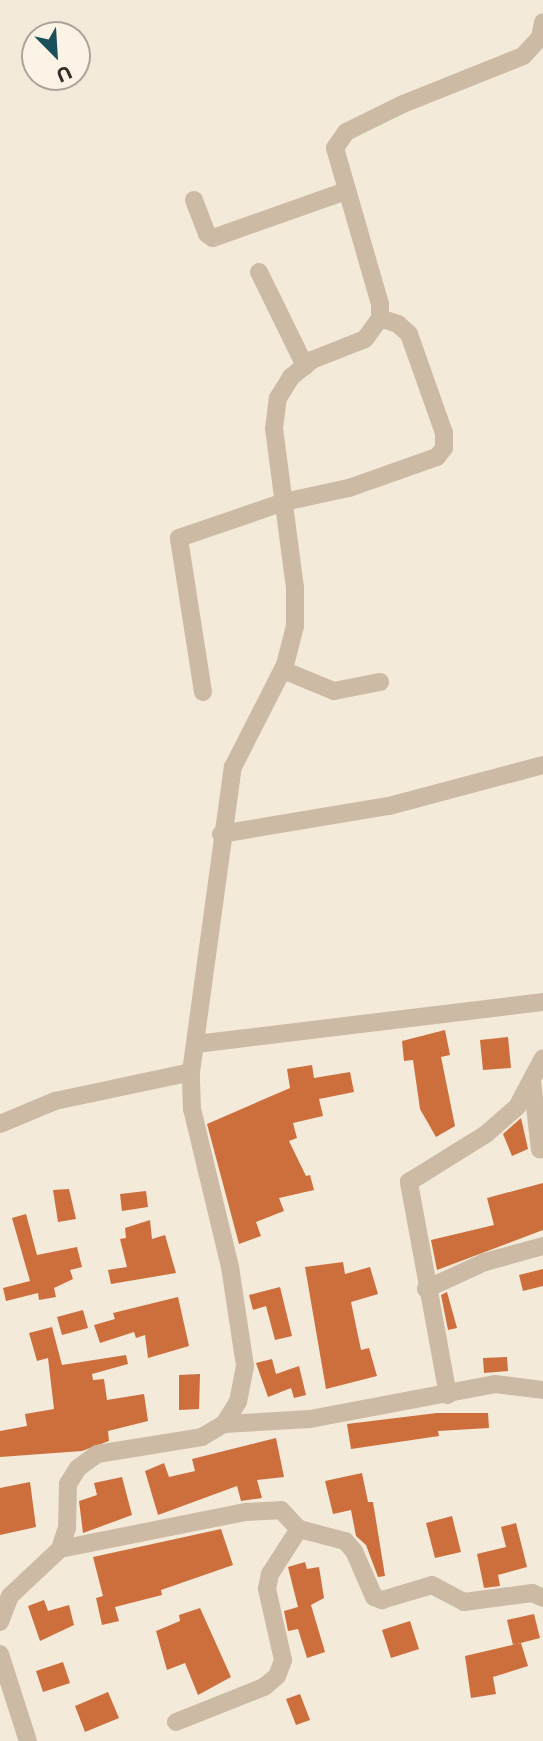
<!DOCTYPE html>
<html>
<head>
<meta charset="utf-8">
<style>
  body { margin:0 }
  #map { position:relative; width:543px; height:1741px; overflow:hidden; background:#f3eada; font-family:Montserrat,sans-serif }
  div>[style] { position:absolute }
  .building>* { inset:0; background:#cd6e3d }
  .minor>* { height:18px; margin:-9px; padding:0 9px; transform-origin:9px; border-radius:9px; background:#ccbaa5 }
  span { translate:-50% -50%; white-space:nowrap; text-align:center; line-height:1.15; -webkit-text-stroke:7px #faf3e6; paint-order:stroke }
  .north { position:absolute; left:21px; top:21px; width:70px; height:70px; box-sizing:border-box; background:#faf3e6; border:2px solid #aca49a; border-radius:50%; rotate:156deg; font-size:19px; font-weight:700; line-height:28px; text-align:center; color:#372d27 }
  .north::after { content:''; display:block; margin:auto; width:24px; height:32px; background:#1a505b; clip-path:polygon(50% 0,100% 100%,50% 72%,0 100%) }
</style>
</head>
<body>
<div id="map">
  <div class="building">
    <div style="clip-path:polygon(445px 1030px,450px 1055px,441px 1057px,455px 1126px,436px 1137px,420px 1109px,413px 1060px,404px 1061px,402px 1041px)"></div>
    <div style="clip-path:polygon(508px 1037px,511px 1068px,483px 1070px,480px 1040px)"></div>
    <div style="clip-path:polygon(312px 1065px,314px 1078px,350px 1072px,354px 1092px,319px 1099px,323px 1116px,293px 1123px,297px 1138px,289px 1141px,306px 1176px,310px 1175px,314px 1190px,279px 1198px,284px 1211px,256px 1222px,261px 1236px,239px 1244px,207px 1124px,290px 1088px,287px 1069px)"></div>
    <div style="clip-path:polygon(521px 1118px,528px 1149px,512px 1156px,503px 1134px)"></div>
    <div style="clip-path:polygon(543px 1183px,543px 1230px,437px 1270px,431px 1240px,494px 1225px,487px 1198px)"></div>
    <div style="clip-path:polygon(69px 1189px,76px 1219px,58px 1222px,53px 1190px)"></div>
    <div style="clip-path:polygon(146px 1191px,148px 1207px,122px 1211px,120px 1194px)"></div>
    <div style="clip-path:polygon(26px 1214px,37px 1255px,77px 1247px,82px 1267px,70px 1270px,73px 1279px,54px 1288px,56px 1297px,39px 1300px,38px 1293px,6px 1301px,3px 1288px,30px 1281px,12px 1218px)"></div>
    <div style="clip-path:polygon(150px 1220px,152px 1239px,165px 1235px,176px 1273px,111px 1284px,108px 1270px,127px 1267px,120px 1239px,126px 1238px,125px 1228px)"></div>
    <div style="clip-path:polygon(343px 1262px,345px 1274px,370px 1267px,378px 1294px,351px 1302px,361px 1350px,369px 1348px,377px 1376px,326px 1389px,305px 1267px)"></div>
    <div style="clip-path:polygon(543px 1269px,543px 1286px,523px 1291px,519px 1275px)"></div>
    <div style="clip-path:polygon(280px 1287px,292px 1336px,275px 1340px,266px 1306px,253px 1310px,249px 1295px)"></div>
    <div style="clip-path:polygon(447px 1292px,457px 1328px,448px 1330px,441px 1295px)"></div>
    <div style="clip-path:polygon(178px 1297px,189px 1346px,148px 1358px,145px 1335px,136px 1338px,134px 1332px,100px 1343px,94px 1325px,115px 1319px,113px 1313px)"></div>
    <div style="clip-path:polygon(83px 1310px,88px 1328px,62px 1335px,57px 1317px)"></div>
    <div style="clip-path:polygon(52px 1327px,62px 1365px,126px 1355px,128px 1364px,92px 1374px,93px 1380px,104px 1379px,107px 1400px,144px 1394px,148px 1421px,108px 1431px,109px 1441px,82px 1451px,0 1457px,0 1431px,27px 1426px,25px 1414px,54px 1409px,48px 1358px,37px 1361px,29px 1333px)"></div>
    <div style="clip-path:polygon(507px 1357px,508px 1371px,484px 1373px,483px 1358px)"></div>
    <div style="clip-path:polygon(272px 1359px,276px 1374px,299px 1366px,306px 1395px,294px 1398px,291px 1388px,268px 1397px,256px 1363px)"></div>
    <div style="clip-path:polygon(200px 1374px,199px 1409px,179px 1410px,179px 1375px)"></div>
    <div style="clip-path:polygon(437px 1413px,488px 1413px,489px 1428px,438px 1431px,439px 1436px,351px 1449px,347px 1424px)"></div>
    <div style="clip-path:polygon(276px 1438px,284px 1477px,257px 1480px,262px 1498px,241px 1501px,237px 1486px,158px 1515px,145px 1471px,164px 1463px,169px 1477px,195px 1471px,192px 1459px)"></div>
    <div style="clip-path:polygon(362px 1473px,368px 1502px,373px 1502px,385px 1576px,378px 1577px,366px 1545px,356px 1536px,351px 1510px,333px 1514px,325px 1481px)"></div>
    <div style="clip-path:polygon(122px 1477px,132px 1515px,83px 1533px,79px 1501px,97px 1495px,94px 1483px)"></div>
    <div style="clip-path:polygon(30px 1482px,36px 1527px,0 1535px,0 1488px)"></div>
    <div style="clip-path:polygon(452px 1516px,461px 1552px,435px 1558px,426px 1523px)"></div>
    <div style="clip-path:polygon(516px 1523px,527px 1567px,498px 1575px,500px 1586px,484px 1588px,477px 1554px,506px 1547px,501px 1527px)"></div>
    <div style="clip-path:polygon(221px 1529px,233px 1565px,161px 1590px,162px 1595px,115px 1607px,119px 1621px,102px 1625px,96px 1598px,103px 1596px,93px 1557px)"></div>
    <div style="clip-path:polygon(305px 1562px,307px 1569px,319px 1567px,324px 1598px,311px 1605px,325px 1652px,307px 1658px,298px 1629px,288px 1631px,284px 1611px,298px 1607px,288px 1567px)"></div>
    <div style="clip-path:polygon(44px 1600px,48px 1611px,69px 1605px,74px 1625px,40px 1641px,28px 1606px)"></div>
    <div style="clip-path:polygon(200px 1608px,231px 1677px,198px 1695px,185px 1663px,167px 1670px,156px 1631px,180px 1621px,179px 1615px)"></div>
    <div style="clip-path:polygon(534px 1614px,540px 1638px,513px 1645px,507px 1620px)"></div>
    <div style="clip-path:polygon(410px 1621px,419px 1649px,391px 1658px,382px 1630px)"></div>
    <div style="clip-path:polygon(521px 1643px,528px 1666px,493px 1677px,496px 1694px,471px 1698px,465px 1656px)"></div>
    <div style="clip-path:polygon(63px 1662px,70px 1683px,43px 1692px,36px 1671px)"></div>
    <div style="clip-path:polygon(108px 1692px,119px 1718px,85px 1732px,75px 1706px)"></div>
    <div style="clip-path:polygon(300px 1694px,310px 1720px,296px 1725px,286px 1699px)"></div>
  </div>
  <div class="minor">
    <div style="left:194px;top:200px;width:36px;rotate:69deg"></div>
    <div style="left:207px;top:234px;width:7px;rotate:34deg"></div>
    <div style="left:213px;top:238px;width:141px;rotate:-19.5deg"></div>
    <div style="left:259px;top:272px;width:105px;rotate:63.9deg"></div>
    <div style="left:283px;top:670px;width:55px;rotate:22.4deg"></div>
    <div style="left:334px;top:691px;width:47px;rotate:-11.1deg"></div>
    <div style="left:203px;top:692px;width:156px;rotate:-98.9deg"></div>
    <div style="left:179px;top:538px;width:111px;rotate:-18.9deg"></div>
    <div style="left:284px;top:502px;width:66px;rotate:-12.2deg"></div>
    <div style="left:349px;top:488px;width:93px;rotate:-19.4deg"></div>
    <div style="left:437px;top:457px;width:11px;rotate:-52deg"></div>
    <div style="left:444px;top:448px;width:15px;rotate:-90deg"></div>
    <div style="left:444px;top:433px;width:105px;rotate:-109.5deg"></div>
    <div style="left:409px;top:334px;width:15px;rotate:-138deg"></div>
    <div style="left:398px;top:324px;width:19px;rotate:-162deg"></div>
    <div style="left:221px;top:834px;width:170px;rotate:-9.5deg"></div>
    <div style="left:389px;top:806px;width:159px;rotate:-14.9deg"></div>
    <div style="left:196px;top:1044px;width:350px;rotate:-6.9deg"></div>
    <div style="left:532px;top:1081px;width:69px;rotate:83.4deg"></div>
    <div style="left:0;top:1124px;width:60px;rotate:-22.7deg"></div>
    <div style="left:55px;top:1101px;width:139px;rotate:-12deg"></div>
    <div style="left:426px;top:1289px;width:65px;rotate:-24.6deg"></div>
    <div style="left:485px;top:1262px;width:60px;rotate:-15.4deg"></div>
    <div style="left:448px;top:1395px;width:217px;rotate:-100.4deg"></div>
    <div style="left:409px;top:1182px;width:91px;rotate:-31.9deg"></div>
    <div style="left:486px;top:1134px;width:41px;rotate:-41.1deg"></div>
    <div style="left:517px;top:1107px;width:55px;rotate:-62deg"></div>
    <div style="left:224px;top:1424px;width:86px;rotate:-3.3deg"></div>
    <div style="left:310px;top:1419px;width:188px;rotate:-10.7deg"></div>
    <div style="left:495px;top:1384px;width:48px;rotate:7.1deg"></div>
    <div style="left:60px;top:1549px;width:190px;rotate:-11.3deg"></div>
    <div style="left:246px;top:1512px;width:35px;rotate:-3deg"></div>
    <div style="left:281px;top:1510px;width:26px;rotate:47deg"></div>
    <div style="left:299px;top:1529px;width:48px;rotate:14.6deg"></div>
    <div style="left:345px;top:1541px;width:13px;rotate:48deg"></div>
    <div style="left:354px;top:1551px;width:50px;rotate:66.5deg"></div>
    <div style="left:374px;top:1597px;width:9px;rotate:21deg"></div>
    <div style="left:382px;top:1600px;width:52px;rotate:-16.7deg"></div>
    <div style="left:432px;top:1585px;width:36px;rotate:28deg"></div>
    <div style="left:464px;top:1602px;width:69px;rotate:-7.5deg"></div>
    <div style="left:532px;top:1593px;width:12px;rotate:24deg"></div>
    <div style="left:0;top:1622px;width:28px;rotate:-69deg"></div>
    <div style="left:10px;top:1596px;width:69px;rotate:-43.2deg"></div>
    <div style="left:60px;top:1549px;width:22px;rotate:-72deg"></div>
    <div style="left:67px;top:1528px;width:44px;rotate:-88.7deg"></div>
    <div style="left:68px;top:1484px;width:19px;rotate:-58deg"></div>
    <div style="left:78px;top:1468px;width:24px;rotate:-36deg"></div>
    <div style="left:97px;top:1454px;width:106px;rotate:-9.2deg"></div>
    <div style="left:202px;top:1437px;width:26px;rotate:-31deg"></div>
    <div style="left:224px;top:1424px;width:26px;rotate:-58deg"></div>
    <div style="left:238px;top:1402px;width:37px;rotate:-79deg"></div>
    <div style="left:245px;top:1366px;width:100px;rotate:-98.6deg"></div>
    <div style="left:230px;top:1267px;width:163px;rotate:-103.5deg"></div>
    <div style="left:192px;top:1109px;width:37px;rotate:-92deg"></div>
    <div style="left:191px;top:1072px;width:308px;rotate:-82.2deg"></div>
    <div style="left:233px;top:767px;width:114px;rotate:-63deg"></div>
    <div style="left:285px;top:665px;width:40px;rotate:-75.6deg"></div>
    <div style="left:295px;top:626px;width:38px;rotate:-90deg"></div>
    <div style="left:295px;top:588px;width:160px;rotate:-97.5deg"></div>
    <div style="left:274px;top:429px;width:31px;rotate:-83deg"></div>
    <div style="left:278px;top:398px;width:25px;rotate:-58deg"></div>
    <div style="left:291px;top:377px;width:27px;rotate:-39deg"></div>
    <div style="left:312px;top:360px;width:57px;rotate:-21.6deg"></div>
    <div style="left:365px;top:339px;width:26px;rotate:-54deg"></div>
    <div style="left:380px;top:318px;width:14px;rotate:-90deg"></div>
    <div style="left:380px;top:304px;width:162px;rotate:-106.1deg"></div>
    <div style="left:335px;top:148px;width:19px;rotate:-55deg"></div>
    <div style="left:346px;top:132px;width:64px;rotate:-26.2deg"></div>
    <div style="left:403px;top:104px;width:129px;rotate:-21.8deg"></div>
    <div style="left:523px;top:56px;width:25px;rotate:-47deg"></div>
    <div style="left:540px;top:38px;width:16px;rotate:-79deg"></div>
    <div style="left:0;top:1654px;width:91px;rotate:72.2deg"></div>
    <div style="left:176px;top:1722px;width:95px;rotate:-21.7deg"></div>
    <div style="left:264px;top:1687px;width:17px;rotate:-40deg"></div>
    <div style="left:277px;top:1676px;width:17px;rotate:-69deg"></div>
    <div style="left:283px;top:1660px;width:73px;rotate:-102.7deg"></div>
    <div style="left:267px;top:1589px;width:15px;rotate:-79deg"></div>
    <div style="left:270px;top:1574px;width:54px;rotate:-57.2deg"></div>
  </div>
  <div class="north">U</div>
</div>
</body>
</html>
